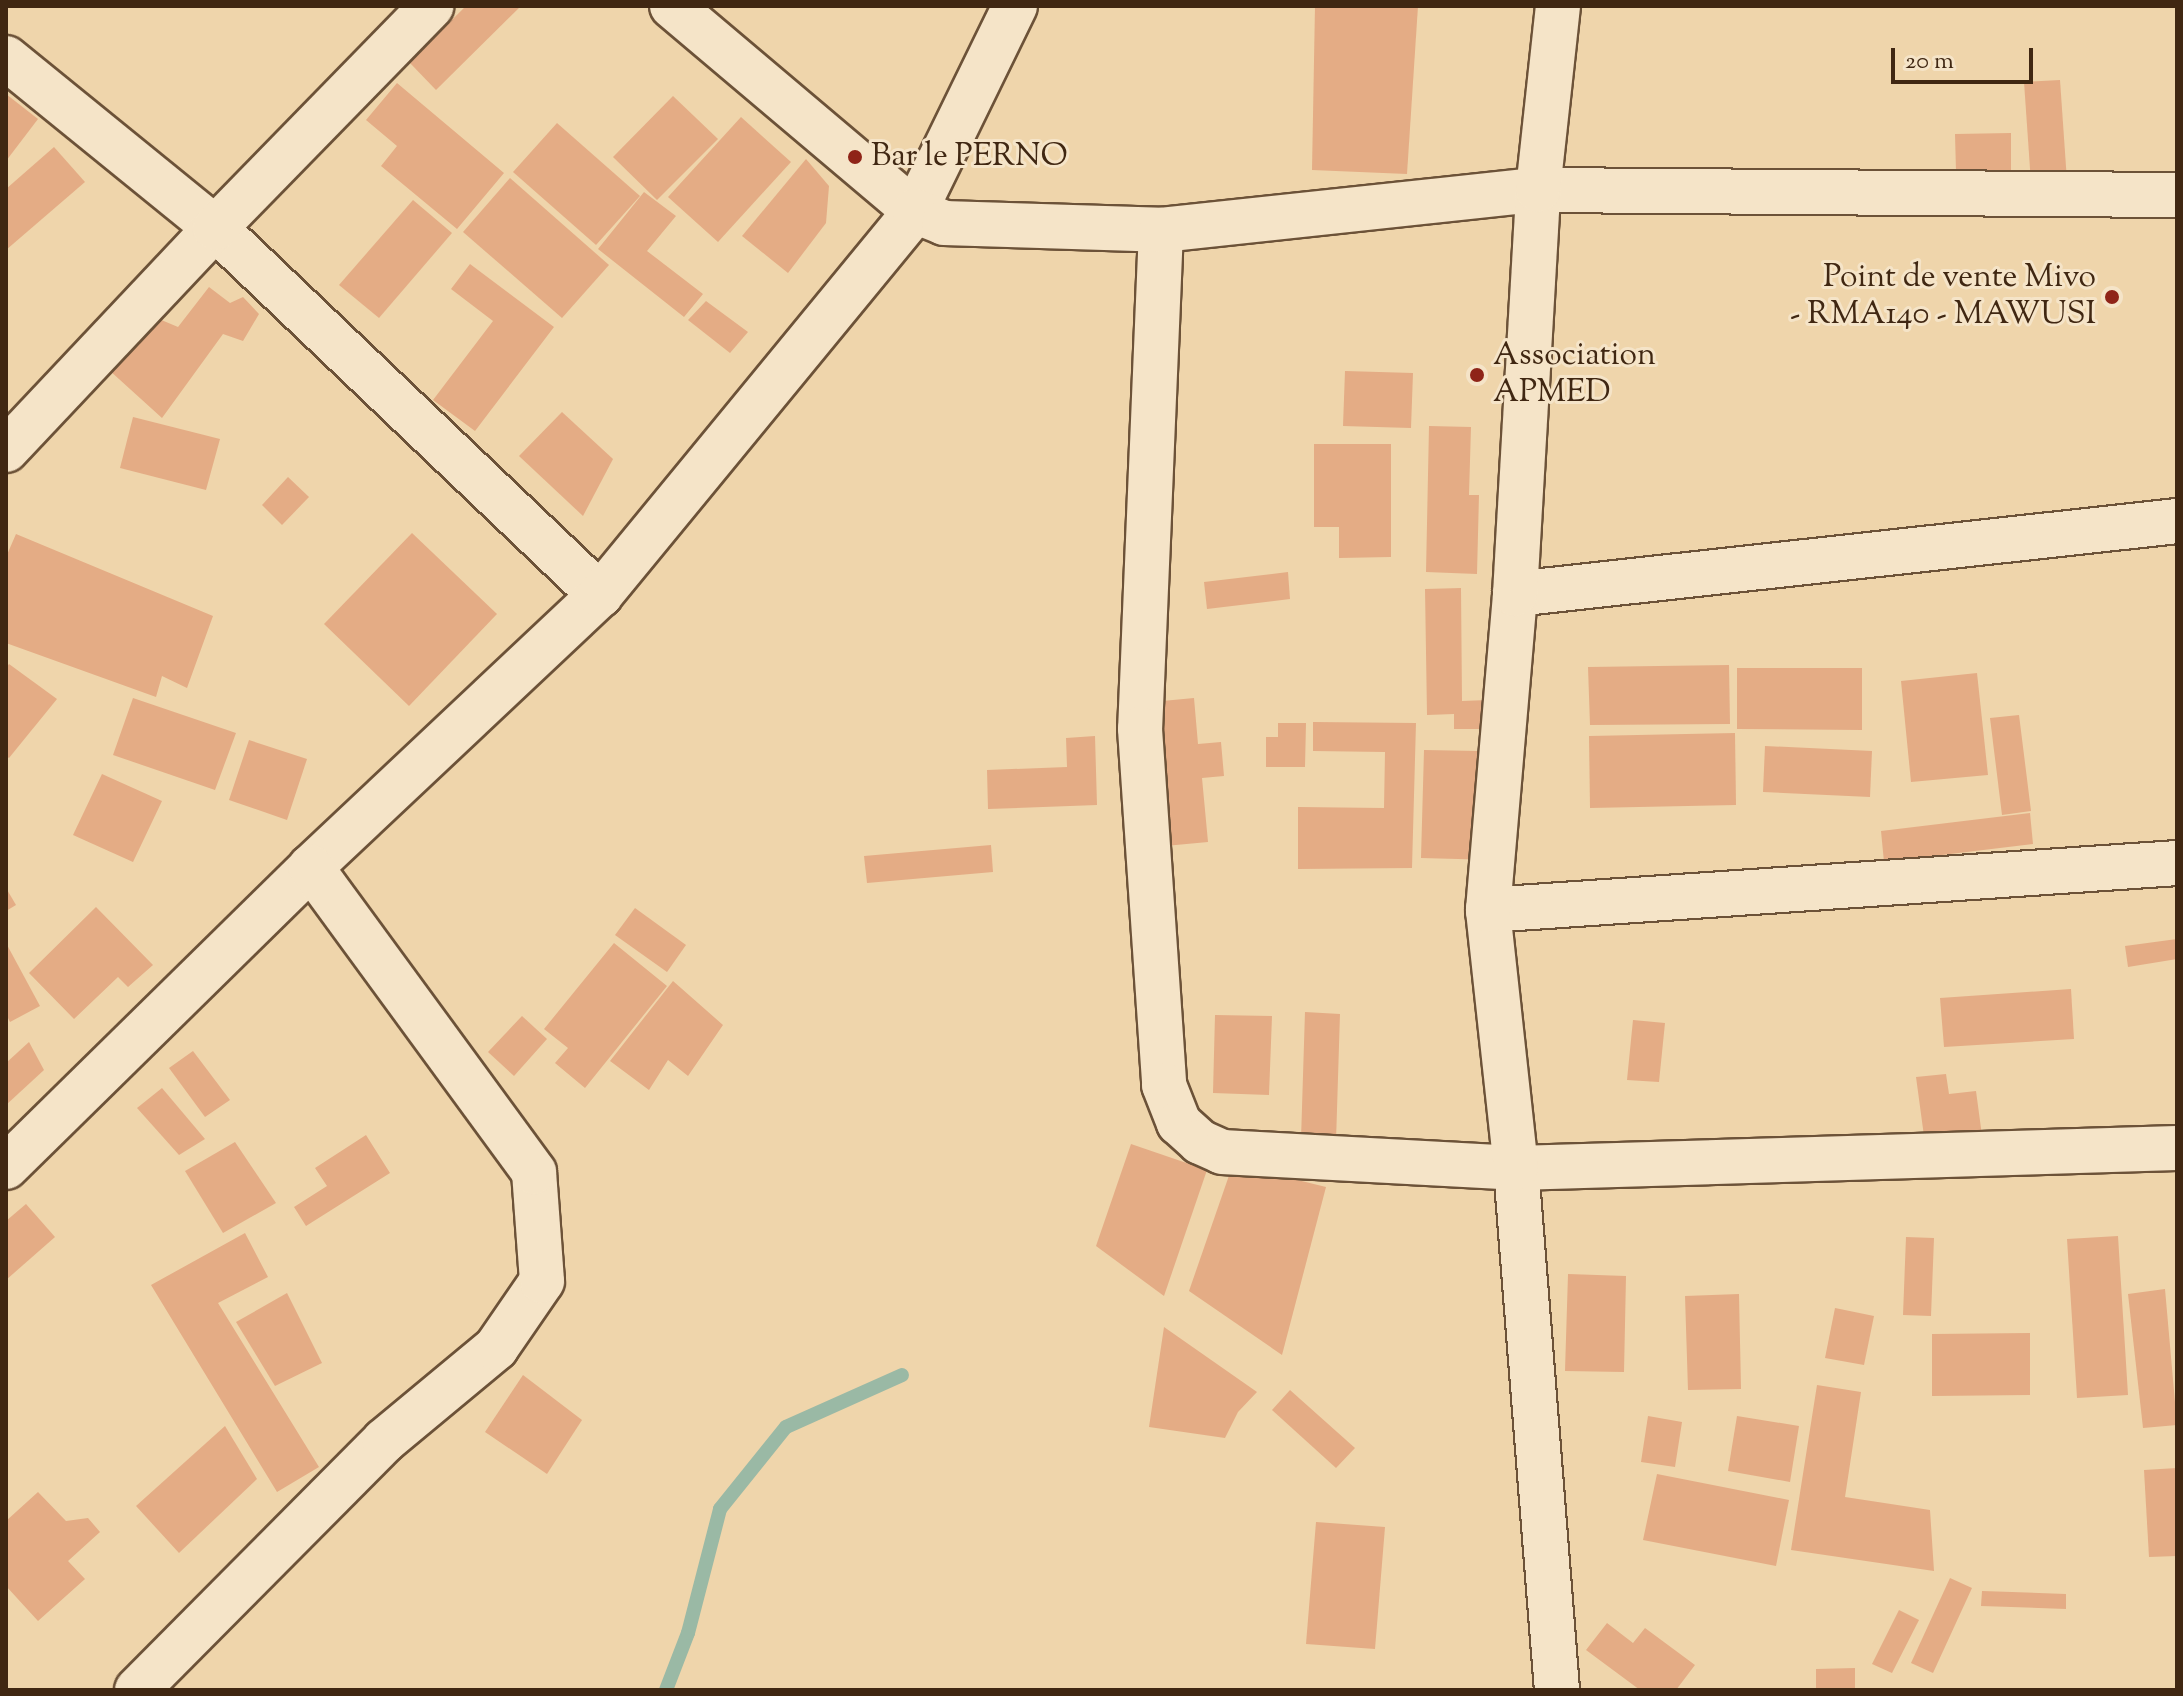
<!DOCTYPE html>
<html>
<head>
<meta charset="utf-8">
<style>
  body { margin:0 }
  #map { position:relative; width:2183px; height:1696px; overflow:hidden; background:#efd5ab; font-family:"Sorts Mill Goudy",serif }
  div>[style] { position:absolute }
  .stream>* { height:14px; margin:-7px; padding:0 7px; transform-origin:7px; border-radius:7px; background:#9ab9a5 }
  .building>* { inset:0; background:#e4ac85 }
  .roads { filter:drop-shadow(2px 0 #6c5238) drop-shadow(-2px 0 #6c5238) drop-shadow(0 2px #6c5238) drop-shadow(0 -2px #6c5238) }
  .minor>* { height:44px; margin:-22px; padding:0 22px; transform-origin:22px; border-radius:22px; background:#f5e4c8 }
  .dots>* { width:22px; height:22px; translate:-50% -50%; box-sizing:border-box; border:4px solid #f5e4c8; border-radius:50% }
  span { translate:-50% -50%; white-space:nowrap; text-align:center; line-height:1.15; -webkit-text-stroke:6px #f5e4c8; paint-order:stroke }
  .poi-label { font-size:32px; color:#402712 }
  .left { translate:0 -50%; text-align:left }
  .right { translate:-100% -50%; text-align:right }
  .frame { position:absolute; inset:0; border:8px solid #402712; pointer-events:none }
  .scale { position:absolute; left:1891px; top:48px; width:142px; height:36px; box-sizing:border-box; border:4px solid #402712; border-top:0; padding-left:10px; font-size:24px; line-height:28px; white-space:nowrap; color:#402712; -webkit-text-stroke:6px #f5e4c8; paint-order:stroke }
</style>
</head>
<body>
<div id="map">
  <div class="stream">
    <div style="left:666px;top:1690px;width:61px;rotate:-68.9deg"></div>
    <div style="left:688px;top:1633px;width:128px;rotate:-75.5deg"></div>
    <div style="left:720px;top:1509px;width:105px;rotate:-51.2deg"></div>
    <div style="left:786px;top:1427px;width:127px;rotate:-24.1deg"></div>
  </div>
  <div class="building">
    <div style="clip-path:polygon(466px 6px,521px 6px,436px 90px,409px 62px)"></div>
    <div style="clip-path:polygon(1315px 6px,1418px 6px,1407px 174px,1312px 170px)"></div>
    <div style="clip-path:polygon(2060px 80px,2067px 181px,2031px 183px,2024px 82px)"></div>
    <div style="clip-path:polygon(397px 83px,504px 173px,457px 229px,381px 166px,397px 146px,366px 120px)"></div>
    <div style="clip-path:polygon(6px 94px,38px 119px,6px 161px)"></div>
    <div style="clip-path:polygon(673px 96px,718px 139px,657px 200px,613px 157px)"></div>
    <div style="clip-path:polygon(741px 117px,791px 162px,718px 242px,668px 197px)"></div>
    <div style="clip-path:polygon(557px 123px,640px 196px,596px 245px,513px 172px)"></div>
    <div style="clip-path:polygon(2011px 133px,2011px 170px,1956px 171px,1955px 134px)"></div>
    <div style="clip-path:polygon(54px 147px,85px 182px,6px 250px,6px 189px)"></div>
    <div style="clip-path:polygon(806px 159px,829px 186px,826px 223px,788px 273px,742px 236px)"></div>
    <div style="clip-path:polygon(510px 178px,609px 265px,562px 318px,463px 232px)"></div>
    <div style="clip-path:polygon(644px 192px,676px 216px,647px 251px,703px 294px,684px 317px,598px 249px)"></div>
    <div style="clip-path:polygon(413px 200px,452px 233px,379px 318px,339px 285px)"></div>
    <div style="clip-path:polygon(470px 264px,554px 327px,475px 431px,433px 400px,493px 321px,451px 289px)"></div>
    <div style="clip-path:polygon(209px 287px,230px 303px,243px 297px,259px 314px,243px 341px,223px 334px,162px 418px,109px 370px,159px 319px,178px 327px)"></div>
    <div style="clip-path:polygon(706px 301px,748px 332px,730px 353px,688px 320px)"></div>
    <div style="clip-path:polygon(1345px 371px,1413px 373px,1411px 428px,1343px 426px)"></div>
    <div style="clip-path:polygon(562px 412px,613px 459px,583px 516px,519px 456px)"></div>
    <div style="clip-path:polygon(133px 417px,220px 439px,206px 490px,120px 468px)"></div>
    <div style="clip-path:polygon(1429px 426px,1471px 427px,1469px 495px,1479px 495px,1477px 574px,1426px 572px)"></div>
    <div style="clip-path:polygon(1314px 444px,1391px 444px,1391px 557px,1339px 558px,1339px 527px,1314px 527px)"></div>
    <div style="clip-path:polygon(288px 477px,309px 497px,282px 525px,262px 505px)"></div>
    <div style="clip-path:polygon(412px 533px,497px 614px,409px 706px,324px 624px)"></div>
    <div style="clip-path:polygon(16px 534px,213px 616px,187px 688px,162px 676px,156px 697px,6px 643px,6px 557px)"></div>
    <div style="clip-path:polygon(1288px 572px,1290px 599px,1207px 609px,1204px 582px)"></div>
    <div style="clip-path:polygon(1461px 588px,1462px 701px,1488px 700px,1488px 729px,1454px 729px,1454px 714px,1427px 715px,1425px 589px)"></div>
    <div style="clip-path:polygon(9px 664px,57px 699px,9px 758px,6px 756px,6px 668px)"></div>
    <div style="clip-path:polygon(1729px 665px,1730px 724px,1590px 725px,1588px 667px)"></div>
    <div style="clip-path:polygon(1737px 668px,1862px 668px,1862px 730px,1737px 729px)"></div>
    <div style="clip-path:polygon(1977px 673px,1988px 775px,1911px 782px,1901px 681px)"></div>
    <div style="clip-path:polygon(133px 698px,236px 733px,215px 790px,113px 755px)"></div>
    <div style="clip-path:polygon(1194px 698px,1198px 744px,1221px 742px,1224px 776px,1202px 778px,1208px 842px,1165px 846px,1152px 702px)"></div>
    <div style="clip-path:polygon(2019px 715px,2031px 811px,2002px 815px,1990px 718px)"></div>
    <div style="clip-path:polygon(1313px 722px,1416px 723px,1412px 868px,1298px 869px,1298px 807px,1384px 808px,1385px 752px,1313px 751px)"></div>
    <div style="clip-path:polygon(1278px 723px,1306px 723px,1305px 767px,1266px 767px,1266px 737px,1278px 737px)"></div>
    <div style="clip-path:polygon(1735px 733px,1736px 805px,1590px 808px,1589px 736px)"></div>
    <div style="clip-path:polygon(1095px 736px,1097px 805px,988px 809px,987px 770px,1067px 767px,1066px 738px)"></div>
    <div style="clip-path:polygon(249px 740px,307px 759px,287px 820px,229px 800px)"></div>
    <div style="clip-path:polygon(1765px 746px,1872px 751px,1870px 797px,1763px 792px)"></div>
    <div style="clip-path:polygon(1424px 750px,1478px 751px,1477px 816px,1495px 860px,1421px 858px)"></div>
    <div style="clip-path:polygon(102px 774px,162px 801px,133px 862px,73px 835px)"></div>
    <div style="clip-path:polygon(2030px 813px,2033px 844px,1884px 862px,1881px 831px)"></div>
    <div style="clip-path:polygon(991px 845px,993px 872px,867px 883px,864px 856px)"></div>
    <div style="clip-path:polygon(6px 888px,16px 905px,6px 911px)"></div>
    <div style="clip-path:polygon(96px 907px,153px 965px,128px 987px,118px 977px,74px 1019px,29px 973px)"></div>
    <div style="clip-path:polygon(635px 908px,686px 945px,667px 972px,615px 935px)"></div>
    <div style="clip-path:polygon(2177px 939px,2177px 959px,2128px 967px,2125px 946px)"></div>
    <div style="clip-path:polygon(6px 943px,40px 1006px,10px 1022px,6px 1014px)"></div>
    <div style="clip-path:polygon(614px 943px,667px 986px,585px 1088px,555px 1063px,568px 1048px,544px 1029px)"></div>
    <div style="clip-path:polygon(673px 981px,723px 1025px,688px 1076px,668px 1060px,649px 1090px,610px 1061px)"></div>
    <div style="clip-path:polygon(2071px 989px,2074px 1039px,1944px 1047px,1940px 998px)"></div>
    <div style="clip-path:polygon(1305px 1012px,1340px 1014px,1336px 1141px,1301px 1139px)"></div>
    <div style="clip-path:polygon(1215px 1015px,1272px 1016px,1269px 1095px,1213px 1093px)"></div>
    <div style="clip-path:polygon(522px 1016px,547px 1039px,514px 1076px,488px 1052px)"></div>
    <div style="clip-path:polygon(1633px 1020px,1665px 1023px,1659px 1082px,1627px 1080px)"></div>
    <div style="clip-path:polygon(29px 1042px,44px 1070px,6px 1105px,6px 1063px)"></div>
    <div style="clip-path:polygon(193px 1051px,230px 1100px,205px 1117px,169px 1068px)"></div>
    <div style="clip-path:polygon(1946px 1074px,1949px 1094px,1976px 1091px,1983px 1143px,1926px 1151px,1916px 1077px)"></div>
    <div style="clip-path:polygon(162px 1088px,205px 1139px,179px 1155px,137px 1108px)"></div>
    <div style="clip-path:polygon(366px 1135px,390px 1173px,306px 1226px,294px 1207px,327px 1186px,315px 1168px)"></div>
    <div style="clip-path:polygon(235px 1142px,276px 1203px,223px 1233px,185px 1171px)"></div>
    <div style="clip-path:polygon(1131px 1144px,1207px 1170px,1164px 1296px,1096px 1246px)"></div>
    <div style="clip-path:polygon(1233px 1164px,1326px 1187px,1282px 1355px,1189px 1291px)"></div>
    <div style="clip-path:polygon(26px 1204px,55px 1237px,6px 1280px,6px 1221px)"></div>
    <div style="clip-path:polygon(245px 1233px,268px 1277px,218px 1303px,319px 1467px,277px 1492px,151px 1285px)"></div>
    <div style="clip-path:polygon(2118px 1236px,2128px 1395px,2077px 1398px,2067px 1239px)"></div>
    <div style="clip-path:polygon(1906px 1237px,1934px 1238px,1931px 1316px,1903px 1315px)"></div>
    <div style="clip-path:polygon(1568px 1274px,1626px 1276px,1624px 1372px,1565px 1371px)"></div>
    <div style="clip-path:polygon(2165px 1289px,2177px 1425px,2143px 1428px,2128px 1294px)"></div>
    <div style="clip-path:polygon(287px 1293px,322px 1363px,275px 1386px,236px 1322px)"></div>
    <div style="clip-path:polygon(1739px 1294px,1741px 1389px,1688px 1390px,1685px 1296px)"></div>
    <div style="clip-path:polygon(1835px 1308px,1874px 1316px,1864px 1365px,1825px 1358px)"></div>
    <div style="clip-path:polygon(1164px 1327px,1257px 1392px,1238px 1412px,1225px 1438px,1149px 1427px)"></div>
    <div style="clip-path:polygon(2030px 1333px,2030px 1395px,1932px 1396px,1932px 1334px)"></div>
    <div style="clip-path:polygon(523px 1375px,582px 1420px,547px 1474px,485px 1432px)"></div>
    <div style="clip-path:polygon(1817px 1385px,1861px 1392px,1845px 1497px,1930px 1510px,1934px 1571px,1791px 1550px)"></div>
    <div style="clip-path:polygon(1290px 1390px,1355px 1448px,1336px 1468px,1272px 1410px)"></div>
    <div style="clip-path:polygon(1648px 1416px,1682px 1422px,1675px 1467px,1641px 1462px)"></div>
    <div style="clip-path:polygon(1737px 1416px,1799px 1426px,1790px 1482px,1728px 1471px)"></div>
    <div style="clip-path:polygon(225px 1426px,257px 1479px,179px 1553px,136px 1506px)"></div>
    <div style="clip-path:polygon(2177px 1468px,2177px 1556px,2149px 1557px,2144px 1470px)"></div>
    <div style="clip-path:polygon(1657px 1474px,1789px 1500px,1776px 1566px,1643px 1540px)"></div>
    <div style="clip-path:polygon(38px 1492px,66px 1521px,88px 1518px,100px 1532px,68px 1561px,85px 1579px,38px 1621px,6px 1586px,6px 1521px)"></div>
    <div style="clip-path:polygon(1316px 1522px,1385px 1527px,1375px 1649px,1306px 1644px)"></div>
    <div style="clip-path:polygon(1950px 1578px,1972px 1588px,1933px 1673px,1911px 1663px)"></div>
    <div style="clip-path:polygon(1982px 1591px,2066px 1594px,2066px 1609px,1981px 1606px)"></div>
    <div style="clip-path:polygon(1899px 1610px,1919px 1620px,1892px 1673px,1872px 1664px)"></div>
    <div style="clip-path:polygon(1607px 1623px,1633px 1643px,1645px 1628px,1695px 1665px,1676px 1690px,1640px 1690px,1586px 1650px)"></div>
    <div style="clip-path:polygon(1855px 1668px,1855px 1690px,1816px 1690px,1816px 1669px)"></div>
  </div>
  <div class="roads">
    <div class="minor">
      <div style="left:672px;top:6px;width:318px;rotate:40.2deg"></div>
      <div style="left:915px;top:211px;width:228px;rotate:-64deg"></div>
      <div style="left:6px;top:58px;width:269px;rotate:39.1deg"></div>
      <div style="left:215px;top:228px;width:532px;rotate:43.63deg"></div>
      <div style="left:1161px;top:230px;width:499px;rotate:92.4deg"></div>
      <div style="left:1140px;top:729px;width:357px;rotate:86.1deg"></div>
      <div style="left:1164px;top:1085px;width:41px;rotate:68.5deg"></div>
      <div style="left:1179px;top:1123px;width:28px;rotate:42deg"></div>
      <div style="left:1200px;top:1142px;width:24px;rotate:24deg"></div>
      <div style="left:1222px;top:1152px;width:294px;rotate:3.1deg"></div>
      <div style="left:1516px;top:1168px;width:661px;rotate:-1.73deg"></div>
      <div style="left:6px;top:450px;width:305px;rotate:-46.7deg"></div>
      <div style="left:215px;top:228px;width:310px;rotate:-45.7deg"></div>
      <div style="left:1515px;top:594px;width:666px;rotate:-6.29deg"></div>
      <div style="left:1488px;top:910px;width:691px;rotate:-3.9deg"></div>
      <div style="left:6px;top:1167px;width:428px;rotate:-44.5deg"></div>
      <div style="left:311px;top:867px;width:397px;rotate:-43.3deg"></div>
      <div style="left:600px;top:595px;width:497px;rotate:-50.6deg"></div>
      <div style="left:915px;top:211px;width:31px;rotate:22deg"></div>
      <div style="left:944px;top:223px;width:217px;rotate:1.8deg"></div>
      <div style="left:1161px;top:230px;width:379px;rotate:-6.1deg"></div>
      <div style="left:1538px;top:190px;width:639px;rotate:0.45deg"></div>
      <div style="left:137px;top:1690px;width:351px;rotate:-45.2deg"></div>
      <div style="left:384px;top:1441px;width:146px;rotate:-39.7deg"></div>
      <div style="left:496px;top:1348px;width:81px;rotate:-55.5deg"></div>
      <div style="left:542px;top:1281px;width:109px;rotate:-94.2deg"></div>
      <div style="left:534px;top:1172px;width:378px;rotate:-126.2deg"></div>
      <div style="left:1557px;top:1690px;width:524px;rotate:-94.49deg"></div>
      <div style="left:1516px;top:1168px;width:260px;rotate:-96.2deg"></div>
      <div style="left:1488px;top:910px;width:317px;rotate:-85.1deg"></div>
      <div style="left:1515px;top:594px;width:405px;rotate:-86.7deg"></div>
      <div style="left:1538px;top:190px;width:185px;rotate:-83.8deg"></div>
    </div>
  </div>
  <div class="dots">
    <div style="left:855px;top:157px;background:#8f2418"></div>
    <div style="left:2112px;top:297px;background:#8f2418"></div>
    <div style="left:1477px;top:375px;background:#8f2418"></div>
  </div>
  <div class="poi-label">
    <span class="left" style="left:871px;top:157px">Bar le PERNO</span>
    <span class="right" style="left:2096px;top:297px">Point de vente Mivo<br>- RMA140 - MAWUSI</span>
    <span class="left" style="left:1493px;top:375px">Association<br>APMED</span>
  </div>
  <div class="frame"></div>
  <div class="scale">20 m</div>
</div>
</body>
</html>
